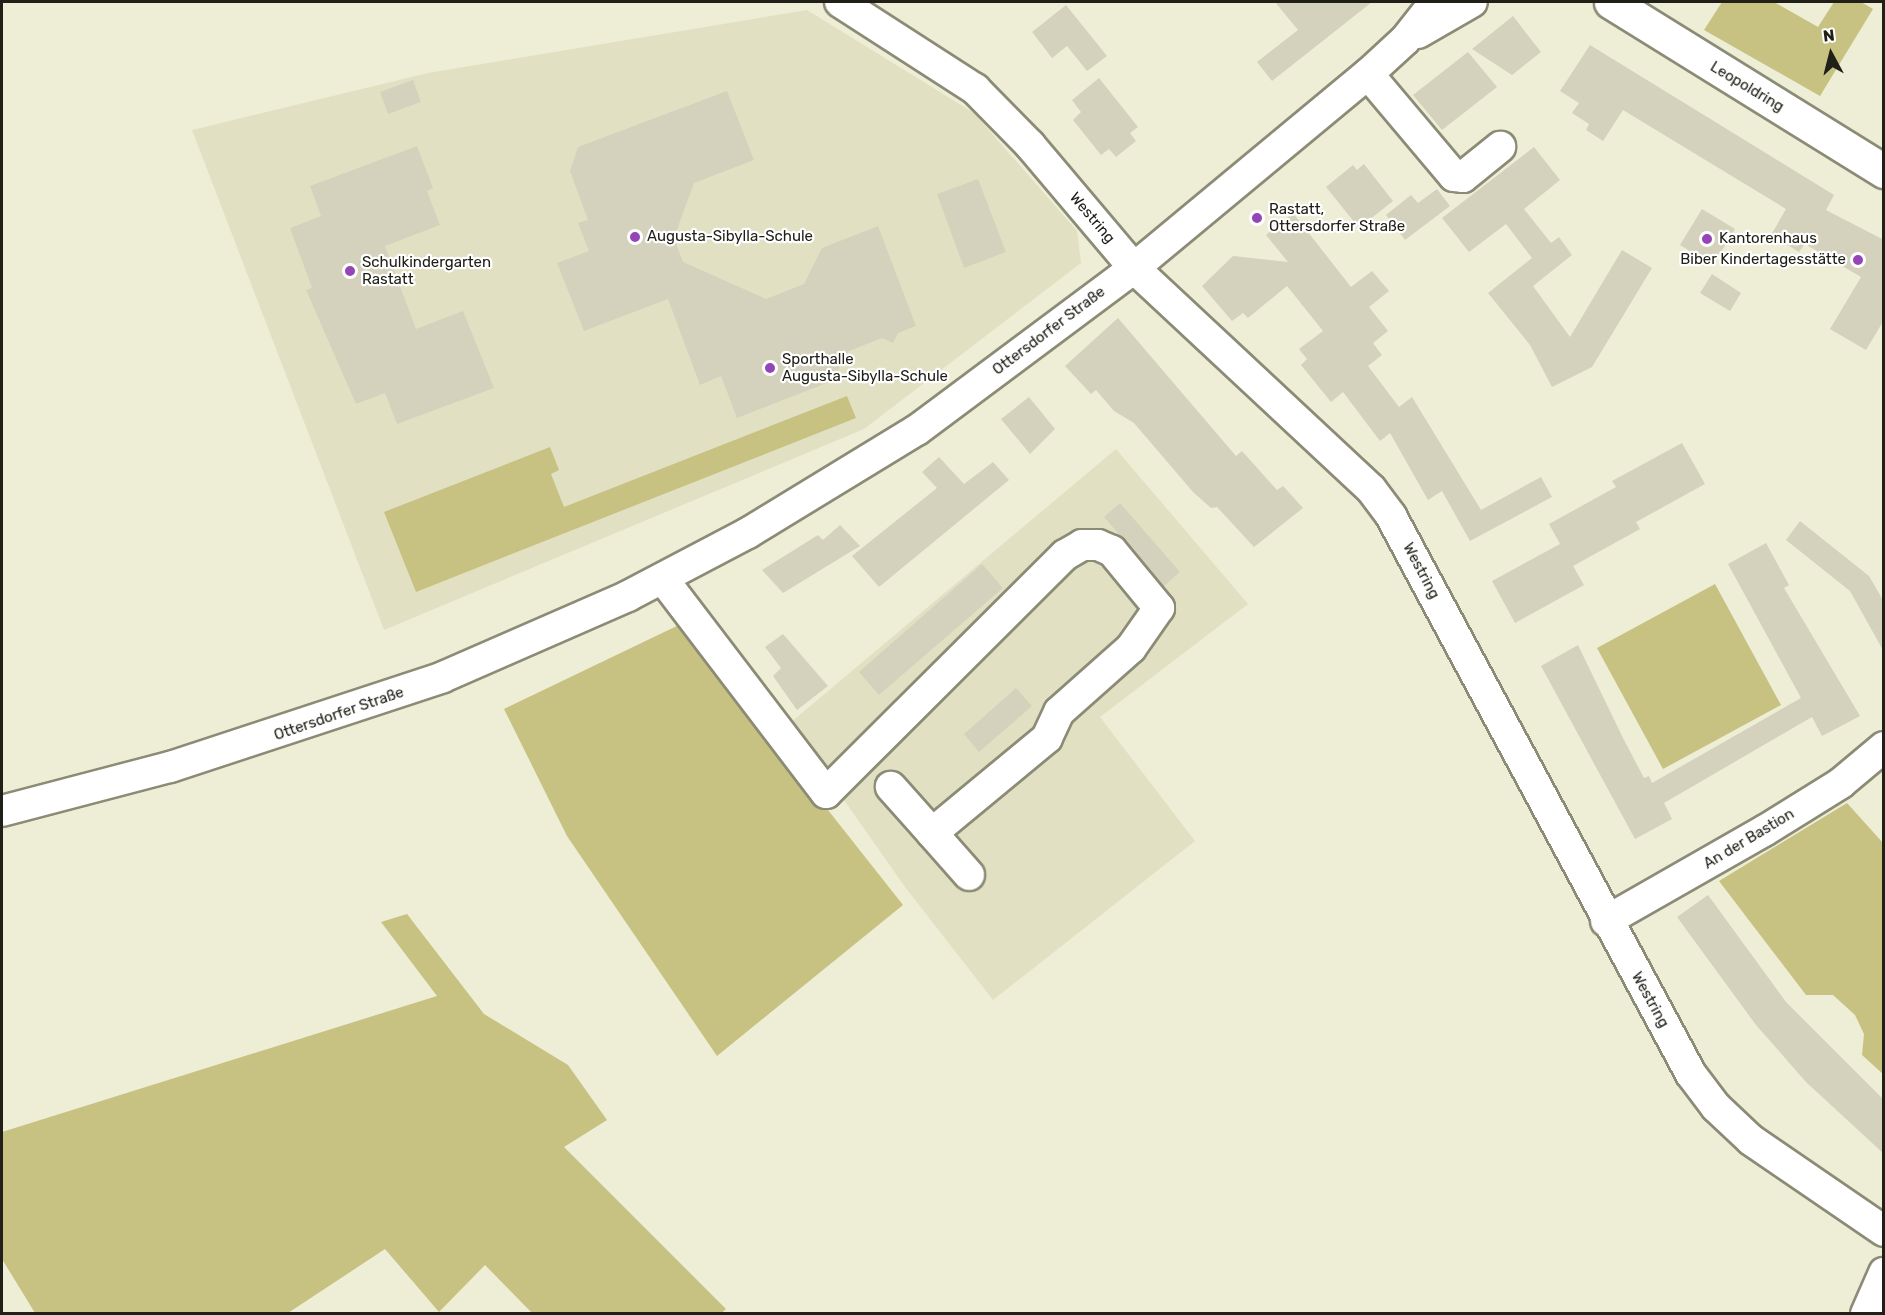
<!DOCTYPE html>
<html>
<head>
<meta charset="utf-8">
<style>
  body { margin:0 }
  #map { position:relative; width:1885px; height:1315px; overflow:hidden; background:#eeedd6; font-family:Rubik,sans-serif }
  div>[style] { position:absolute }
  .built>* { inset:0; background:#e2e0c3 }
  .green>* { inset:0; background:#c7c281 }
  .building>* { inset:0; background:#d4d2bc }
  .roads { filter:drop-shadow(2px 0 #8c8b76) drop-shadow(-2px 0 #8c8b76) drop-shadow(0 2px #8c8b76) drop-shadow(0 -2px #8c8b76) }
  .minor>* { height:30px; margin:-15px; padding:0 15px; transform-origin:15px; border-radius:15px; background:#fff }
  .major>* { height:33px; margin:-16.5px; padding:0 16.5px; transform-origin:16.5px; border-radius:16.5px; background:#fff }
  .dots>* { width:16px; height:16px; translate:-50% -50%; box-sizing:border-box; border:3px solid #fff; border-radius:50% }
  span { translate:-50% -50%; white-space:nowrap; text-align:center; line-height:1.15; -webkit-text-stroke:4.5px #fff; paint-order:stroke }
  .street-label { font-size:15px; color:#202018 }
  .poi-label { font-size:15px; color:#202018 }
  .left { translate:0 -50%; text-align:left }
  .right { translate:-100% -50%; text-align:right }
  .frame { position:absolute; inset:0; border:3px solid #202018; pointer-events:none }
  .north { position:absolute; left:1801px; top:24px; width:60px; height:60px; -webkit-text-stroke:4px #fff; paint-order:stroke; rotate:353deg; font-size:16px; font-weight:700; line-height:24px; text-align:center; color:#202018 }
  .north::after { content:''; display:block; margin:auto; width:21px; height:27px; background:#202018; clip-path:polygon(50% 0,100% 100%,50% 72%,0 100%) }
</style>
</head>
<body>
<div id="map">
  <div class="built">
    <div style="clip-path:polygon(807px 10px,974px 113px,1077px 231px,1081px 263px,864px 429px,384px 630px,192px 130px,428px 73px)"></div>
    <div style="clip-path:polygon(1116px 449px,1248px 604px,1100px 717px,1195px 841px,993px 1000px,905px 887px,790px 723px)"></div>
  </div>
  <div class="green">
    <div style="clip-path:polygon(1722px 2px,1774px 2px,1818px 27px,1834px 2px,1861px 2px,1873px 9px,1820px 96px,1704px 30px)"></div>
    <div style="clip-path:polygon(847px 396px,856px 418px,416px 592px,384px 512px,550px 447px,559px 470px,551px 474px,564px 507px)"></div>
    <div style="clip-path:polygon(1715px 584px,1781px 705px,1663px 769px,1597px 648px)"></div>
    <div style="clip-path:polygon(681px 624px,903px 905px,717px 1056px,567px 836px,504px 709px)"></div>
    <div style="clip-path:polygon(1847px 803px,1883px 843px,1883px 1074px,1862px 1055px,1864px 1034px,1855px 1015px,1833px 995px,1806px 995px,1719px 881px)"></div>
    <div style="clip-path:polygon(407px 914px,484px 1014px,568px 1065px,607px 1120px,564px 1147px,726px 1309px,720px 1314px,532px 1313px,485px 1265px,439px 1312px,385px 1249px,288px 1313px,35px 1313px,2px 1259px,2px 1132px,437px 996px,381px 922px)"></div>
  </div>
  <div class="building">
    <div style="clip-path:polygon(1275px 2px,1372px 2px,1272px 81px,1257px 62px,1298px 30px)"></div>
    <div style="clip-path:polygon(1066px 5px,1107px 56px,1087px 71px,1067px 46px,1052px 58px,1032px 32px)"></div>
    <div style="clip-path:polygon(1513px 16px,1541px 52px,1512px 75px,1472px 49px)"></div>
    <div style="clip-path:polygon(1590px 45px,1834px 195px,1826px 210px,1884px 240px,1884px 320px,1866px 350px,1830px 329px,1861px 277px,1805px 244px,1799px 252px,1771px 235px,1786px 209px,1623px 110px,1603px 141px,1586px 130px,1589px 124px,1572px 113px,1579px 103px,1560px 91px)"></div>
    <div style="clip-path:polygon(1468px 52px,1497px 87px,1442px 130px,1413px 95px)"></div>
    <div style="clip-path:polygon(1099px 78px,1138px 127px,1130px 133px,1136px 141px,1116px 157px,1109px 149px,1101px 155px,1073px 120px,1081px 112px,1072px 100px)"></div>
    <div style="clip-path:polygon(413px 80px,421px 102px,388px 114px,380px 92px)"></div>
    <div style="clip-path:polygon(727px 91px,754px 160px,694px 183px,674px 238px,683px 262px,766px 299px,804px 284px,822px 248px,878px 226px,916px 326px,898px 333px,893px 343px,882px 338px,849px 351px,832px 381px,737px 418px,721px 376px,700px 385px,668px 299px,584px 331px,557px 263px,589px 251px,578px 223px,588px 220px,570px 171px,578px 147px)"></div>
    <div style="clip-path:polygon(417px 146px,433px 188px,427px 191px,440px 225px,385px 246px,416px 329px,463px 311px,494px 388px,397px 424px,385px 393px,356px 404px,306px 290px,312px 288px,290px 228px,321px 216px,310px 186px)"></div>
    <div style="clip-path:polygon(1534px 147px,1560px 180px,1524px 209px,1551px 243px,1559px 237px,1572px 255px,1533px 286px,1570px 337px,1622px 250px,1652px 268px,1592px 367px,1552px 387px,1530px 345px,1488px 293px,1532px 258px,1506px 224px,1469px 252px,1442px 218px)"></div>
    <div style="clip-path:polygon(1364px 164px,1393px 201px,1359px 228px,1326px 187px,1353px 165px,1357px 170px)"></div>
    <div style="clip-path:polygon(978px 179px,1006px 252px,964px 268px,937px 194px)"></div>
    <div style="clip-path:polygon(1437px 189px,1450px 206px,1405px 240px,1386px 215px,1411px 195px,1418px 203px)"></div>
    <div style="clip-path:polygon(1702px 209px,1735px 229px,1713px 265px,1680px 245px)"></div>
    <div style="clip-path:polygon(1293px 213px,1351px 287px,1372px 271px,1389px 291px,1369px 307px,1388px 331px,1373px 343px,1382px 355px,1368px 366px,1399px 407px,1412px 397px,1481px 510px,1541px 477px,1552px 497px,1470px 541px,1442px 491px,1428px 500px,1390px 433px,1380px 441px,1343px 392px,1331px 402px,1301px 365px,1307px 359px,1299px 349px,1323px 331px,1287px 286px,1248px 318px,1243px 313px,1232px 321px,1202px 286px,1233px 256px,1288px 262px,1266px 235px)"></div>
    <div style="clip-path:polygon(1712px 274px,1741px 293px,1730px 311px,1700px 293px)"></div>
    <div style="clip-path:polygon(1118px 318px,1236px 456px,1242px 451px,1277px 490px,1283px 486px,1303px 508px,1254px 547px,1217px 507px,1211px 508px,1193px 492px,1134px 423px,1114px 411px,1096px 390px,1091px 394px,1065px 366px)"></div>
    <div style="clip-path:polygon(1029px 397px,1055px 429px,1030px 454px,1001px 419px)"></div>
    <div style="clip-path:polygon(1682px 443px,1705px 484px,1636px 522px,1640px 529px,1573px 566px,1584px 585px,1515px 623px,1492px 581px,1560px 544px,1549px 524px,1616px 487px,1612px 481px)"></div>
    <div style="clip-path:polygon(939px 457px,964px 484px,993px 462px,1009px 480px,879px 587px,852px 556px,937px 488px,922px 472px)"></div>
    <div style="clip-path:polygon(1120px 503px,1180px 572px,1164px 586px,1104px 517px)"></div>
    <div style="clip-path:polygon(1800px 521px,1869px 576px,1884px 602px,1884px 652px,1850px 591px,1786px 540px)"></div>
    <div style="clip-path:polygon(840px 525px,860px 546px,783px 593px,762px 570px,818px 535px,823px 540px)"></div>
    <div style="clip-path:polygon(1766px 543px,1789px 585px,1784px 588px,1860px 716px,1822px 736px,1812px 717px,1664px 803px,1672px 819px,1635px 839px,1541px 666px,1578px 645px,1623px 738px,1644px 778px,1649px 776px,1652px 783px,1801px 698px,1728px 564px)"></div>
    <div style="clip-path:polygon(982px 564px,1003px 588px,879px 695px,859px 672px)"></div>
    <div style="clip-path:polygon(783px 634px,828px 686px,797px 710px,773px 676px,781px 668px,765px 647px)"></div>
    <div style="clip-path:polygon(1016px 688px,1032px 706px,979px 752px,964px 734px)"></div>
    <div style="clip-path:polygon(1708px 895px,1786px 1002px,1884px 1100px,1884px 1154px,1806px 1082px,1756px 1025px,1677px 917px)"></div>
  </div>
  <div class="roads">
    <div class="minor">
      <div style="left:840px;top:2px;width:161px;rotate:32.8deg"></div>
      <div style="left:975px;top:89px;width:78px;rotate:45.5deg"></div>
      <div style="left:1030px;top:145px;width:161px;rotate:49.8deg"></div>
      <div style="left:1134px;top:268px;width:324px;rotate:43deg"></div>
      <div style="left:1371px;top:489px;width:34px;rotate:53deg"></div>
      <div style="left:1391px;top:516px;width:634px;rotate:61.74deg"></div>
      <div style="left:1691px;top:1074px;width:41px;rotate:52.9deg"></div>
      <div style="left:1716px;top:1107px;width:48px;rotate:43.3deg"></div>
      <div style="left:1751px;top:1140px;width:161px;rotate:34.4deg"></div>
      <div style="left:1418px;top:33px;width:62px;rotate:-29.9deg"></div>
      <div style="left:1368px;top:74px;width:133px;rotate:49.9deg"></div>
      <div style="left:1454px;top:176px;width:9px;rotate:6deg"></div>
      <div style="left:1463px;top:177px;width:48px;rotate:-39deg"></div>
      <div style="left:663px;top:579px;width:269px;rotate:52.7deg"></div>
      <div style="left:826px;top:793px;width:337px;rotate:-44.9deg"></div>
      <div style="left:1065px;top:555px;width:20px;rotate:-30deg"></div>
      <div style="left:1082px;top:545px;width:16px"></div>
      <div style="left:1098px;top:545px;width:15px;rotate:23deg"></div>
      <div style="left:1112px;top:551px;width:74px;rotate:50.5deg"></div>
      <div style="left:1159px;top:608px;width:49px;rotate:125deg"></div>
      <div style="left:1131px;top:648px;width:96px;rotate:138.4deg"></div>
      <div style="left:1059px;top:712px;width:29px;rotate:115deg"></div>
      <div style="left:1047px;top:738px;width:149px;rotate:140.4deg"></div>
      <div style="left:932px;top:833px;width:62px;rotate:-131.7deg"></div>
      <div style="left:2px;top:811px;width:174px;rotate:-14.7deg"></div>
      <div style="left:170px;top:767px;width:287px;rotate:-18.2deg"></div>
      <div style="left:443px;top:677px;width:202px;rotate:-23.6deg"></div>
      <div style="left:628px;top:596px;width:136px;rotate:-27.7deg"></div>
      <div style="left:748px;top:533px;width:198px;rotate:-31.4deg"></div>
      <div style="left:917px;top:430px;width:271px;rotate:-36.7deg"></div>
      <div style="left:1134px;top:268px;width:304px;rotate:-39.7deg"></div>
      <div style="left:1368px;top:74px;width:50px;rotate:-42.6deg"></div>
      <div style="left:1405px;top:40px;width:48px;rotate:-51.7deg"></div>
      <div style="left:932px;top:833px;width:56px;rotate:48.6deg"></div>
      <div style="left:1606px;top:921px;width:182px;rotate:-29.7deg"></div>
      <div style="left:1764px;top:831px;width:91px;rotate:-31.9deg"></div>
      <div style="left:1841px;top:783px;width:56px;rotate:-39.9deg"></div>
      <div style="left:1866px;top:1314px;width:45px;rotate:-66.3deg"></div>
    </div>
    <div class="major">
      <div style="left:1611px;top:2px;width:321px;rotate:31.8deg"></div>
    </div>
  </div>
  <div class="dots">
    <div style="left:1257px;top:218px;background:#9445b6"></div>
    <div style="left:635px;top:237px;background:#9445b6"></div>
    <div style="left:1707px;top:239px;background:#9445b6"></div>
    <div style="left:1858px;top:260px;background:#9445b6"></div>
    <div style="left:350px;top:271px;background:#9445b6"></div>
    <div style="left:770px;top:368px;background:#9445b6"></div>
  </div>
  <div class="street-label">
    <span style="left:1747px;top:87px;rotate:31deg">Leopoldring</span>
    <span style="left:1092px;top:218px;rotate:50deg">Westring</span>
    <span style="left:1049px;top:331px;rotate:-37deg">Ottersdorfer Straße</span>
    <span style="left:1421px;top:571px;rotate:62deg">Westring</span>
    <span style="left:339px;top:714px;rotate:-19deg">Ottersdorfer Straße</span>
    <span style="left:1749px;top:839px;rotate:-31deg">An der Bastion</span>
    <span style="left:1650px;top:1000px;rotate:61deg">Westring</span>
  </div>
  <div class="poi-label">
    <span class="left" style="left:1269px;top:218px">Rastatt,<br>Ottersdorfer Straße</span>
    <span class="left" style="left:647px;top:237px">Augusta-Sibylla-Schule</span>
    <span class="left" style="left:1719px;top:239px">Kantorenhaus</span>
    <span class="right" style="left:1846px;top:260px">Biber Kindertagesstätte</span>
    <span class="left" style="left:362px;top:271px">Schulkindergarten<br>Rastatt</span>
    <span class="left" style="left:782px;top:368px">Sporthalle<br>Augusta-Sibylla-Schule</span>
  </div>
  <div class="frame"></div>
  <div class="north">N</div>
</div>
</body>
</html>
